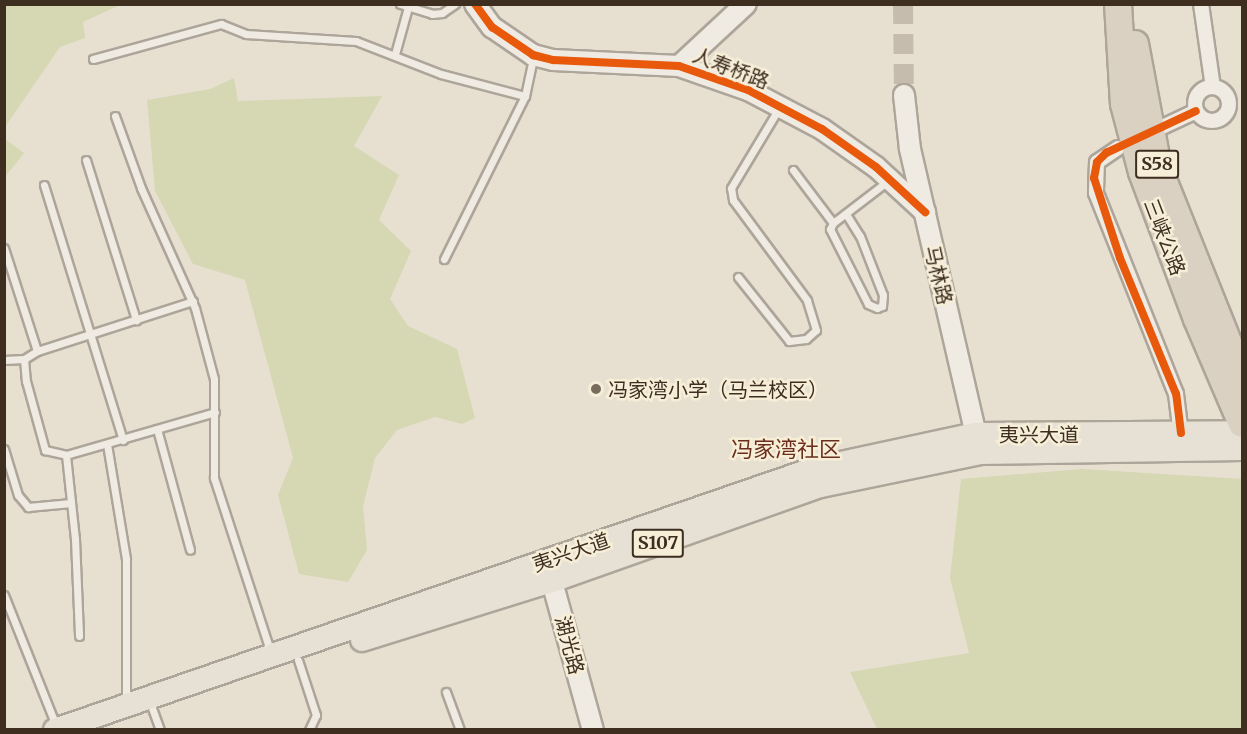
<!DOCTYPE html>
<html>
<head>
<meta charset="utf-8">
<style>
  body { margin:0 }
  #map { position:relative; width:1247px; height:734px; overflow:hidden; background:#e7e0d1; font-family:Merriweather,"Noto Sans SC",serif }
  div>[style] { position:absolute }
  .green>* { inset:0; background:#d6d7b3 }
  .secondary-tunnel>* { height:20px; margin-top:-10px; transform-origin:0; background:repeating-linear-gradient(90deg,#c5bcae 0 20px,transparent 0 30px) }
  .roads { filter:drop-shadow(2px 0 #ada599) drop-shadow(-2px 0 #ada599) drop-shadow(0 2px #ada599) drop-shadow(0 -2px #ada599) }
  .lane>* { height:7px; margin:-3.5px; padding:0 3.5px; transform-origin:3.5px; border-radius:3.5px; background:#efebe3 }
  .street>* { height:14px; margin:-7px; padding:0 7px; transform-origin:7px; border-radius:7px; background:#efebe3 }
  .street>.ring { margin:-7px; padding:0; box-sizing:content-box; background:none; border:14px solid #efebe3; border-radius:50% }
  .secondary>* { height:20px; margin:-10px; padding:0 10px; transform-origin:10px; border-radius:10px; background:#efebe3 }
  .primary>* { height:22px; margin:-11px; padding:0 11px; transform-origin:11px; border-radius:11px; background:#e6e1d4 }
  .highway>* { height:26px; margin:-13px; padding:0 13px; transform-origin:13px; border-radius:13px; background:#dad1c2 }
  .cycleway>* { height:8px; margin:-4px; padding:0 4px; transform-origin:4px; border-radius:4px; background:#e8590c }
  .dots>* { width:16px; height:16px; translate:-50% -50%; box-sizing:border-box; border:3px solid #f7eed8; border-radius:50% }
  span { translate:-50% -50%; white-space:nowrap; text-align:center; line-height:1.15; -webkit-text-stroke:5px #f7eed8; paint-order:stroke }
  .shield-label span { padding:2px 4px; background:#f7eed8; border:2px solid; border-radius:4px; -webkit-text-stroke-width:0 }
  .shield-label { font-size:18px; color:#3d2e20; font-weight:700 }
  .street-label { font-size:20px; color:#3d2e20 }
  .poi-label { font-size:20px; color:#3d2e20 }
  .left { translate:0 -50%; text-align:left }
  .quarter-label { font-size:22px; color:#6b2e1e }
  .frame { position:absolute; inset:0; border:6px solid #3d2e20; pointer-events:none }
</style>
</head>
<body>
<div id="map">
  <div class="green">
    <div style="clip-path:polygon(5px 4px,120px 5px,83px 22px,85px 38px,60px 47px,5px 127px)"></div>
    <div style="clip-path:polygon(234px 78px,238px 101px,382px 96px,354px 146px,399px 175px,379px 220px,411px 251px,390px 299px,408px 326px,457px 349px,475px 418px,462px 424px,435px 417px,397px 430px,375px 458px,363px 506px,367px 550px,348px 582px,299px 574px,278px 495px,293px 458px,245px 280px,193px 264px,155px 191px,147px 100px,210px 89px)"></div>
    <div style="clip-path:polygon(5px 139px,24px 153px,5px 177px)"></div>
    <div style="clip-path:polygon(1082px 469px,1242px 479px,1242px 729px,877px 729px,850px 672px,969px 653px,950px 578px,961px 479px)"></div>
  </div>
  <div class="secondary-tunnel">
    <div style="left:903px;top:4px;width:91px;rotate:89.4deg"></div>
  </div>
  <div class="roads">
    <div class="lane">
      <div style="left:400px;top:4px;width:34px;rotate:17deg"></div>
      <div style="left:432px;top:14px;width:10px;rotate:-6deg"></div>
      <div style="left:442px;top:13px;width:16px;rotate:-35deg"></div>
      <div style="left:395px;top:54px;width:49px;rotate:-74.5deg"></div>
      <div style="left:93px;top:59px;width:133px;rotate:-15.3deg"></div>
      <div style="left:221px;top:24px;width:27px;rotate:22deg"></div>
      <div style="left:246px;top:34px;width:110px;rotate:3.6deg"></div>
      <div style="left:356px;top:41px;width:91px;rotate:21.2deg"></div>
      <div style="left:441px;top:74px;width:87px;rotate:14.7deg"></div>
      <div style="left:115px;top:116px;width:77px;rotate:70.1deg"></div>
      <div style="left:141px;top:188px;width:132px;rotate:65.8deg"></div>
      <div style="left:195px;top:308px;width:73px;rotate:75deg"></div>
      <div style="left:214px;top:379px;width:99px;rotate:90deg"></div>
      <div style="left:214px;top:478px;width:184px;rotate:72deg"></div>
      <div style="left:86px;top:160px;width:168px;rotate:72.6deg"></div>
      <div style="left:793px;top:170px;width:66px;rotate:53deg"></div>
      <div style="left:44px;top:185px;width:267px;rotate:72.8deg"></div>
      <div style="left:846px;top:214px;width:26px;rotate:58deg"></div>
      <div style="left:860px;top:236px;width:63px;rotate:68.7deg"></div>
      <div style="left:883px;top:295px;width:11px;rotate:95deg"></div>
      <div style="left:882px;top:306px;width:5px;rotate:158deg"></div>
      <div style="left:877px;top:308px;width:10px;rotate:-156deg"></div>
      <div style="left:868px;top:304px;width:84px;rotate:-116.9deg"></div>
      <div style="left:830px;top:229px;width:7px;rotate:-63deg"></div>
      <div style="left:833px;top:223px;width:69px;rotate:-37.4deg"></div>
      <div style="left:4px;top:248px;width:108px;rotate:72.2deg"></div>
      <div style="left:444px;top:259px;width:182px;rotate:-63.6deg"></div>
      <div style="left:525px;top:96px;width:39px;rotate:-78deg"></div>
      <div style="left:738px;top:277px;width:82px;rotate:51.4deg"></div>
      <div style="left:789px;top:341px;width:17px;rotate:-7deg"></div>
      <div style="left:806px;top:339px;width:13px;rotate:-42deg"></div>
      <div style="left:816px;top:330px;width:31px;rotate:-107deg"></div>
      <div style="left:807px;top:300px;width:124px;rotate:-126.5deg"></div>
      <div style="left:733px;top:200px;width:12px;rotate:-99deg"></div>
      <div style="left:731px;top:188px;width:93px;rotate:-59deg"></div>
      <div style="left:193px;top:301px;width:164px;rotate:162.2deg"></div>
      <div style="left:37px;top:351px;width:15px;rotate:148deg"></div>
      <div style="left:24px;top:359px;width:22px;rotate:85deg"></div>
      <div style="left:26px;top:381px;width:72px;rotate:74.6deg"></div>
      <div style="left:45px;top:450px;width:22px;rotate:13deg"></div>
      <div style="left:66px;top:455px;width:155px;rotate:-16.1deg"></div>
      <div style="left:4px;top:360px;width:20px;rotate:-3deg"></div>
      <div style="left:157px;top:429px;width:125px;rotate:74.7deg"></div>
      <div style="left:107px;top:444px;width:117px;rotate:80.6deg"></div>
      <div style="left:126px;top:559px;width:144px;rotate:90deg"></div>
      <div style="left:4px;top:449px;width:48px;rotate:73.1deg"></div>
      <div style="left:18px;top:495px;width:16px;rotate:50deg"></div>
      <div style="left:28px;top:507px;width:43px;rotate:-5.3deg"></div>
      <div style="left:66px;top:455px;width:84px;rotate:83.9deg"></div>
      <div style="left:75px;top:539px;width:97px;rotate:87.6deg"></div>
      <div style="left:4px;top:595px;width:141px;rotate:68.3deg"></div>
      <div style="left:298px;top:660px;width:58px;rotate:71.9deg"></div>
      <div style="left:316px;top:715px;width:17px;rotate:115deg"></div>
      <div style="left:446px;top:692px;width:40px;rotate:69.8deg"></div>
      <div style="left:152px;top:708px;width:23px;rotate:70deg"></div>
    </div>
    <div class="street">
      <div style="left:1201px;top:4px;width:84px;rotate:81.8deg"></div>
      <div class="ring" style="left:1195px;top:87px;width:20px;height:20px"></div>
      <div style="left:1158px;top:129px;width:42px;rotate:-25.3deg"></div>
      <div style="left:1118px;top:148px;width:25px;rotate:146deg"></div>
      <div style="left:1097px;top:162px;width:31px;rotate:92deg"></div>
      <div style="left:1096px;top:193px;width:216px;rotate:68.3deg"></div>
      <div style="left:1176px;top:394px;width:39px;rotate:83deg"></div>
    </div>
    <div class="secondary">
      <div style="left:475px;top:4px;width:29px;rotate:54deg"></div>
      <div style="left:492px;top:27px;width:50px;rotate:34.3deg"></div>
      <div style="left:533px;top:55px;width:21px;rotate:14deg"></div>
      <div style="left:553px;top:60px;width:126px;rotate:2.7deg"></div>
      <div style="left:679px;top:66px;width:73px;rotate:19.2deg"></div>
      <div style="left:748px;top:90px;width:84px;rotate:27.8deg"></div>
      <div style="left:822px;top:129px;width:66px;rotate:35.1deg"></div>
      <div style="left:876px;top:167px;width:67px;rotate:42.6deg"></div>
      <div style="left:679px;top:66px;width:91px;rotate:-42.8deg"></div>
      <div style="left:904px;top:95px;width:54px;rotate:83.7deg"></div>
      <div style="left:910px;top:149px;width:307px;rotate:77deg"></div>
      <div style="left:548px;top:567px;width:169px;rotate:74.6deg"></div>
    </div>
    <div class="primary">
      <div style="left:362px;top:640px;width:199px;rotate:-17.3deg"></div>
      <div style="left:552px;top:581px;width:285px;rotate:-19.5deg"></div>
      <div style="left:821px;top:486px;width:162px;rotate:-11.7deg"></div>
      <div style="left:980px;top:453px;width:262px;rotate:-0.9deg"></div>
      <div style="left:55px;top:730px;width:802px;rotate:-19deg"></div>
      <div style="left:813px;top:469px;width:166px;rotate:-12.2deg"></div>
      <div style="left:975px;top:434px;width:267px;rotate:-0.4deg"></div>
    </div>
    <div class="highway">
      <div style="left:1118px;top:4px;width:100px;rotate:86.6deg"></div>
      <div style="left:1124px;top:104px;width:70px;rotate:75.2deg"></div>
      <div style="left:1142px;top:172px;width:157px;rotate:69.5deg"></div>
      <div style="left:1197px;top:319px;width:114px;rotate:66.8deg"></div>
      <div style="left:1135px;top:44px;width:125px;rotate:79.4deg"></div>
      <div style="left:1158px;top:167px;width:226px;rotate:68.2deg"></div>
    </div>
  </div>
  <div class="cycleway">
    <div style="left:475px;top:4px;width:29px;rotate:54deg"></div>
    <div style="left:492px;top:27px;width:50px;rotate:34.3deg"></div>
    <div style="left:533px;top:55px;width:21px;rotate:14deg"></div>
    <div style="left:553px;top:60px;width:126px;rotate:2.7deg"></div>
    <div style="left:679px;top:66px;width:73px;rotate:19.2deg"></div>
    <div style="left:748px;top:90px;width:84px;rotate:27.8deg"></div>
    <div style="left:822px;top:129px;width:66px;rotate:35.1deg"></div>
    <div style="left:876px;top:167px;width:67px;rotate:42.6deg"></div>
    <div style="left:1181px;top:433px;width:39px;rotate:-97deg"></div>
    <div style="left:1176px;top:394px;width:147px;rotate:-112.4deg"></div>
    <div style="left:1120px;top:258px;width:84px;rotate:-108deg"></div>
    <div style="left:1094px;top:178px;width:16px;rotate:-79deg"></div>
    <div style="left:1097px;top:162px;width:13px;rotate:-45deg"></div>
    <div style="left:1106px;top:153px;width:99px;rotate:-25deg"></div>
  </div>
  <div class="dots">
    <div style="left:596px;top:389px;background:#786c5e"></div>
  </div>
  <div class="shield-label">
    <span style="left:1157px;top:164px">S58</span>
    <span style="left:658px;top:543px">S107</span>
  </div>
  <div class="street-label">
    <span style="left:731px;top:68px;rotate:21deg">人寿桥路</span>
    <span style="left:1165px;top:237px;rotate:69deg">三峡公路</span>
    <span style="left:939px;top:275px;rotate:77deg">马林路</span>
    <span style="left:1039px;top:434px">夷兴大道</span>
    <span style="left:571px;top:552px;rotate:-19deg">夷兴大道</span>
    <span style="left:570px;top:645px;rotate:75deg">湖光路</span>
  </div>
  <div class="poi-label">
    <span class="left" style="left:608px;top:389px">冯家湾小学（马兰校区）</span>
  </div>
  <div class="quarter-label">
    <span style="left:786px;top:450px">冯家湾社区</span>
  </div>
  <div class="frame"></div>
</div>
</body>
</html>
